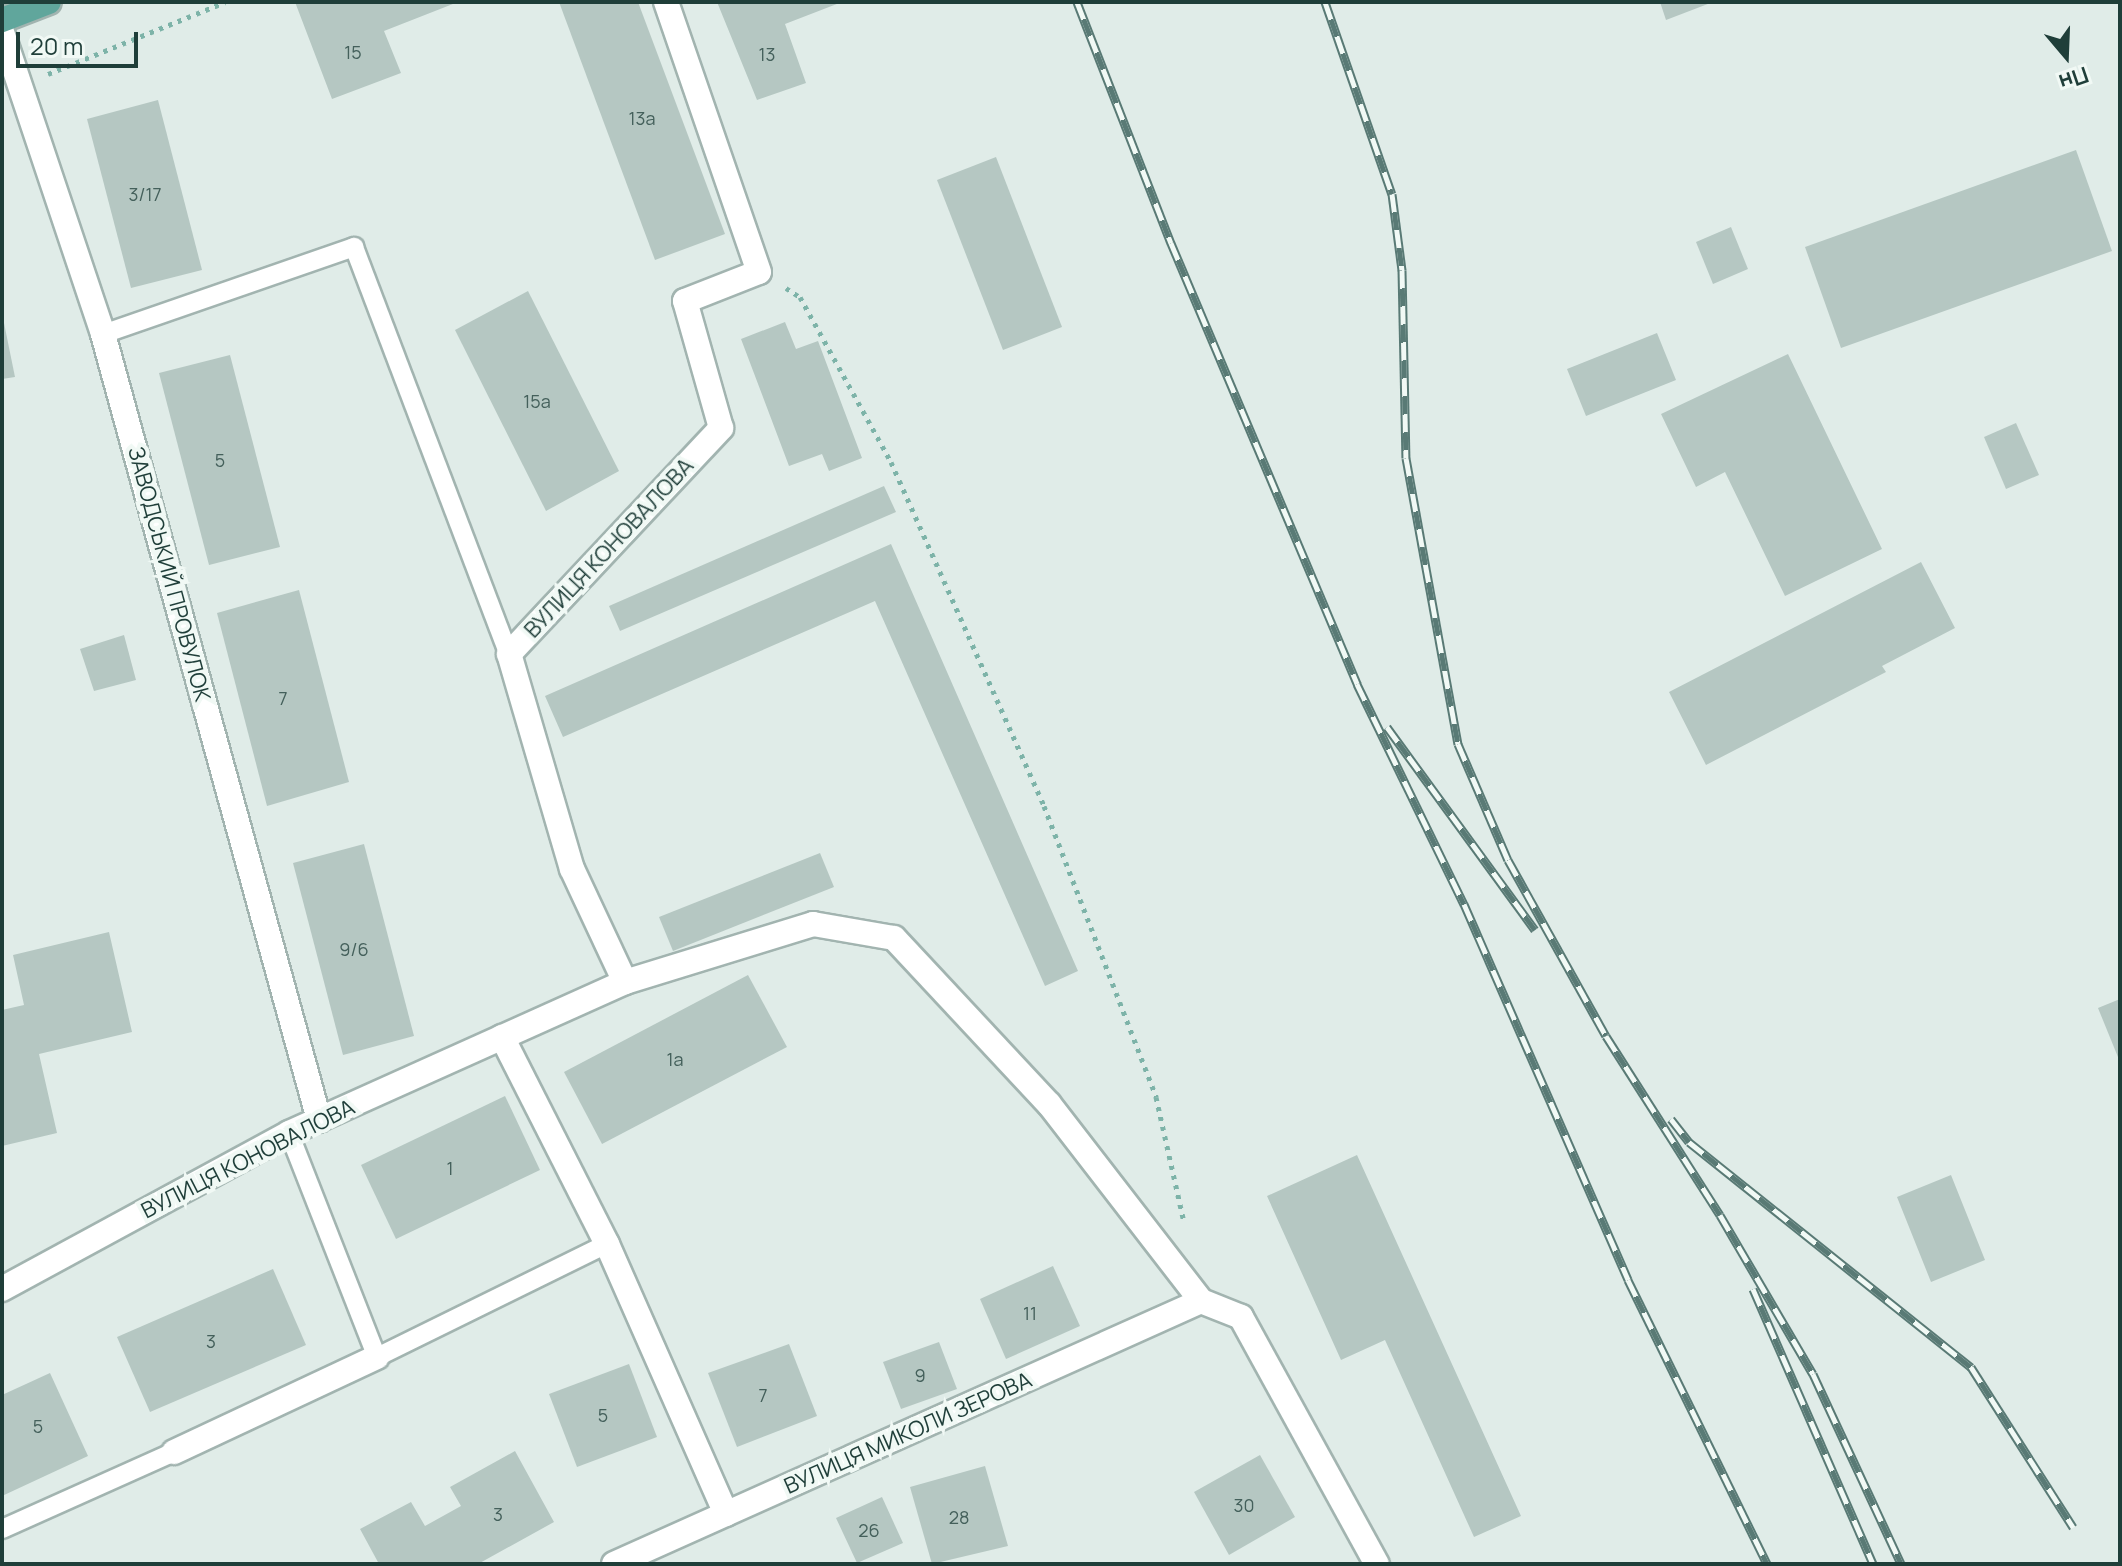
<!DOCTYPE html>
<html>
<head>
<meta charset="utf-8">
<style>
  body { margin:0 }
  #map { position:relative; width:2122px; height:1566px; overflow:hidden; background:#e0ece8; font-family:Manrope,sans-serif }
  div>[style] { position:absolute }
  .building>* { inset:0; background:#b5c7c2 }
  .path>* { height:5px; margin-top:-2.5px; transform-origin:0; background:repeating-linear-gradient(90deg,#7db3a8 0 4px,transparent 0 10px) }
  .roads { filter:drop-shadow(2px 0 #a2b4b0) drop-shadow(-2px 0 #a2b4b0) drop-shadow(0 2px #a2b4b0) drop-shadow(0 -2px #a2b4b0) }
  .lane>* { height:18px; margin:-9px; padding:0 9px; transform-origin:9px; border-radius:9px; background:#fff }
  .street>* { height:24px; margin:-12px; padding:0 12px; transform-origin:12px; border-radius:12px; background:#fff }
  .primary>* { height:24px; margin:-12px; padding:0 12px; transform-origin:12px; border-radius:12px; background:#60a69c }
  .rail>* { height:9px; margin-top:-4.5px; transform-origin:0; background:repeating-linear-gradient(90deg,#f1f9f5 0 18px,#597a75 0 36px); box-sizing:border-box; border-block:2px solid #597a75 }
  span { translate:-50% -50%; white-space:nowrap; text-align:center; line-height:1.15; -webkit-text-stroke:8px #f1f9f5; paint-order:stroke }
  .number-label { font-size:18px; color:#44605b }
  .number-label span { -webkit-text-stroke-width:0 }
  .street-label { font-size:22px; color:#1f3e39 }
  .frame { position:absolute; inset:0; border:4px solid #1f3e39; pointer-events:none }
  .north { position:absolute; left:2026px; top:16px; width:80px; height:80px; -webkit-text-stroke:6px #f1f9f5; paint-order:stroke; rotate:161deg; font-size:22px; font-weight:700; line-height:32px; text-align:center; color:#1f3e39 }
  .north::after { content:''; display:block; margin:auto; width:28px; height:36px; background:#1f3e39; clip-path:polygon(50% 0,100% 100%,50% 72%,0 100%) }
  .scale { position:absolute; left:16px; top:32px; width:122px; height:36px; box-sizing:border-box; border:4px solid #1f3e39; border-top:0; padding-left:10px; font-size:24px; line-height:28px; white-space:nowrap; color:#1f3e39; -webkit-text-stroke:6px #f1f9f5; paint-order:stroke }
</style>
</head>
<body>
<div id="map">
  <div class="building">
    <div style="clip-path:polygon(295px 2px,458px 2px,384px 31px,401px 73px,332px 99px)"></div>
    <div style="clip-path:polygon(559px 2px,638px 2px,725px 234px,655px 260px)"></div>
    <div style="clip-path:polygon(717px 2px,842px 2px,785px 24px,806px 83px,757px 100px)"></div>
    <div style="clip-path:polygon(1660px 2px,1713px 2px,1666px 20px)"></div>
    <div style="clip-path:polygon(158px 100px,202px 270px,131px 288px,87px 119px)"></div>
    <div style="clip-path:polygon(2076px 150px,2112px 251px,1841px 348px,1805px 247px)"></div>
    <div style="clip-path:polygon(996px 157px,1062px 327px,1003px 350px,937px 180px)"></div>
    <div style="clip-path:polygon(1731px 227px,1748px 269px,1713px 284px,1696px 242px)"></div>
    <div style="clip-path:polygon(528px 291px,619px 471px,546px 511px,455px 330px)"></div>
    <div style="clip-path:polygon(3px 318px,15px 377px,2px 379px,2px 319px)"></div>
    <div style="clip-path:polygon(785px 322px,796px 349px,818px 341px,862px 458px,829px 471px,822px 454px,789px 466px,741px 339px)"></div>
    <div style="clip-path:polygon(1657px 333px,1676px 380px,1586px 416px,1567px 369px)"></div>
    <div style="clip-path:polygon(1788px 354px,1882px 549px,1785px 596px,1725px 472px,1696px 487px,1661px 414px)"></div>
    <div style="clip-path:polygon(230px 355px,280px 547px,209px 565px,159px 373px)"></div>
    <div style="clip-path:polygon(2016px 423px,2039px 475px,2006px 489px,1984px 437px)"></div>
    <div style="clip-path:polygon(884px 486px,896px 512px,620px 631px,609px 606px)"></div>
    <div style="clip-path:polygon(891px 544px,1078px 971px,1045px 986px,875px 601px,563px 737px,545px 696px)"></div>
    <div style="clip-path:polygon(1921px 562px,1955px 628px,1882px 666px,1886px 672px,1706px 765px,1669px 692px)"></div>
    <div style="clip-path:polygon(299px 590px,349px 782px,267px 806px,217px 613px)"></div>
    <div style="clip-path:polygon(124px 635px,136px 680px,94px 691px,80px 649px)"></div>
    <div style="clip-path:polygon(364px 844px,414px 1036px,343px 1055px,293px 863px)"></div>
    <div style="clip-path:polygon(820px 853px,834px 887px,673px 951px,659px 917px)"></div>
    <div style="clip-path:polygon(109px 932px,132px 1032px,39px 1054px,57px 1133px,2px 1146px,2px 1010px,24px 1005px,13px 955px)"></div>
    <div style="clip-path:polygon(748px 975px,787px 1047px,602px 1144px,564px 1072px)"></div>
    <div style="clip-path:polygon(2120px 999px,2120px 1062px,2098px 1008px)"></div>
    <div style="clip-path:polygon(505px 1096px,540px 1170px,396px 1239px,361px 1165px)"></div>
    <div style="clip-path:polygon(1357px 1155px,1521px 1516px,1474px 1537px,1385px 1340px,1341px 1360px,1267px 1196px)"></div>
    <div style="clip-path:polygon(1951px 1175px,1985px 1260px,1931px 1282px,1897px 1197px)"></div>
    <div style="clip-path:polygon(1053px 1266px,1080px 1326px,1006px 1359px,980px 1299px)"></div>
    <div style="clip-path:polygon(273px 1269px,306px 1345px,150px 1412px,117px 1337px)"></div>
    <div style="clip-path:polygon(939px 1342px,957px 1389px,901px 1409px,883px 1362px)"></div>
    <div style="clip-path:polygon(789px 1344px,817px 1416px,737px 1447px,708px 1373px)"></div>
    <div style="clip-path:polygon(629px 1364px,657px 1437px,577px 1467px,549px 1394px)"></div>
    <div style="clip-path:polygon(50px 1373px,88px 1456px,2px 1496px,2px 1395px)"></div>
    <div style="clip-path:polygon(515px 1451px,554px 1522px,478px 1564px,379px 1564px,360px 1529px,411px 1502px,425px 1526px,461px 1506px,450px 1487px)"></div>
    <div style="clip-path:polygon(1260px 1455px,1295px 1517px,1229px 1555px,1194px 1492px)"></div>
    <div style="clip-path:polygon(985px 1466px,1008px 1546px,932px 1564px,910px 1487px)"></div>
    <div style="clip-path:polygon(882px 1497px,903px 1543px,857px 1563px,836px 1518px)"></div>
  </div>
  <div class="path">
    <div style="left:48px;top:74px;width:191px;rotate:-22.1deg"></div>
    <div style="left:786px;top:288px;width:17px;rotate:33deg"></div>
    <div style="left:800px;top:297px;width:188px;rotate:61.1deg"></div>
    <div style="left:891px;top:462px;width:376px;rotate:66deg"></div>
    <div style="left:1044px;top:806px;width:312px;rotate:68.9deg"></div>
    <div style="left:1156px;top:1097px;width:128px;rotate:77.4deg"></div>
  </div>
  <div class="roads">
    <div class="lane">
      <div style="left:103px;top:334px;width:266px;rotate:-19.1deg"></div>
      <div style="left:354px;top:247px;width:436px;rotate:69.2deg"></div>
      <div style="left:289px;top:1133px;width:241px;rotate:68.6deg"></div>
      <div style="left:377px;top:1357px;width:256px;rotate:-26.2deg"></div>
      <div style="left:2px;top:1529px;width:188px;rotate:-24.1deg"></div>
    </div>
    <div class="street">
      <div style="left:2px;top:32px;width:318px;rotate:71.5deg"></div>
      <div style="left:103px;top:334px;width:815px;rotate:74.63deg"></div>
      <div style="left:625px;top:982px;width:197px;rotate:-17.1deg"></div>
      <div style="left:813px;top:924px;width:82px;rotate:9.8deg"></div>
      <div style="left:894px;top:938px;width:227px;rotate:47deg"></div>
      <div style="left:1049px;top:1104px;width:249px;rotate:52.3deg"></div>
      <div style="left:1201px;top:1301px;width:43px;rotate:21.8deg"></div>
      <div style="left:1241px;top:1317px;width:282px;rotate:61.2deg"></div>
      <div style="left:502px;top:1037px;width:232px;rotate:63.1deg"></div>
      <div style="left:607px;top:1244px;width:295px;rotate:66.2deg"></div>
      <div style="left:2px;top:1289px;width:327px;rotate:-28.5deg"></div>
      <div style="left:289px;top:1133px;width:368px;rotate:-24.2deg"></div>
      <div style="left:625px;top:982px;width:125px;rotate:-115.1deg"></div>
      <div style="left:572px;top:869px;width:224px;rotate:-106.3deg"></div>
      <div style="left:509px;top:654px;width:310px;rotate:-46.8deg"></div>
      <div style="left:721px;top:428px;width:132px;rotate:-105.8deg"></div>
      <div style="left:685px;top:301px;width:79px;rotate:-21.4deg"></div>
      <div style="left:759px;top:272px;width:286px;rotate:-109deg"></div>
      <div style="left:174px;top:1452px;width:224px;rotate:-25.1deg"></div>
      <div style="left:614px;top:1564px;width:643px;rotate:-24.13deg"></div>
    </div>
    <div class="primary">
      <div style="left:2px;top:20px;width:50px;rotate:-21deg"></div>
    </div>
  </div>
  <div class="rail">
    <div style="left:1077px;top:2px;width:259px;rotate:68.7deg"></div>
    <div style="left:1171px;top:243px;width:479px;rotate:67.1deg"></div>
    <div style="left:1357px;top:684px;width:245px;rotate:64.1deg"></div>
    <div style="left:1464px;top:904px;width:410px;rotate:66.4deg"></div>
    <div style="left:1628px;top:1280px;width:316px;rotate:63.9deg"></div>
    <div style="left:1325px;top:2px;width:203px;rotate:70.8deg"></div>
    <div style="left:1392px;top:194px;width:77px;rotate:82.5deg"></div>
    <div style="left:1402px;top:270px;width:188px;rotate:88.8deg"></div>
    <div style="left:1406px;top:458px;width:291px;rotate:79.7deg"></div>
    <div style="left:1458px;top:744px;width:126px;rotate:66.7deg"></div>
    <div style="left:1508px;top:860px;width:201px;rotate:60.9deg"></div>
    <div style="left:1606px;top:1036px;width:212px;rotate:57.5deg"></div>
    <div style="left:1720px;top:1215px;width:184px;rotate:59.7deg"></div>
    <div style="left:1813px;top:1374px;width:209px;rotate:65.1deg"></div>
    <div style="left:1387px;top:727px;width:251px;rotate:53.9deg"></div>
    <div style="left:1671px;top:1119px;width:29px;rotate:52deg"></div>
    <div style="left:1689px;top:1142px;width:361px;rotate:38.6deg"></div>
    <div style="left:1971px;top:1367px;width:190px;rotate:57.5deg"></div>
    <div style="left:1753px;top:1289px;width:300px;rotate:66.4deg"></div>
  </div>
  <div class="number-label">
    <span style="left:353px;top:52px">15</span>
    <span style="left:767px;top:54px">13</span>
    <span style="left:642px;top:118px">13а</span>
    <span style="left:145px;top:194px">3/17</span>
    <span style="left:537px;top:401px">15а</span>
    <span style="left:220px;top:460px">5</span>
    <span style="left:283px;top:698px">7</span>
    <span style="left:354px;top:949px">9/6</span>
    <span style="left:675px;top:1059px">1а</span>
    <span style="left:450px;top:1168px">1</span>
    <span style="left:1030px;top:1313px">11</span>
    <span style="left:211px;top:1341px">3</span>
    <span style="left:920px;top:1375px">9</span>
    <span style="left:763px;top:1395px">7</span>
    <span style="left:603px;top:1415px">5</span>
    <span style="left:38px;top:1426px">5</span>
    <span style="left:1244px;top:1505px">30</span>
    <span style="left:498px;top:1514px">3</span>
    <span style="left:959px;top:1517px">28</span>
    <span style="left:869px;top:1530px">26</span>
  </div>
  <div class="street-label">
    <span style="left:609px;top:548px;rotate:-47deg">ВУЛИЦЯ КОНОВАЛОВА</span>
    <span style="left:169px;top:574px;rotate:75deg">ЗАВОДСЬКИЙ ПРОВУЛОК</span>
    <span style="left:248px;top:1159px;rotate:-27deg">ВУЛИЦЯ КОНОВАЛОВА</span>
    <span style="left:908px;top:1433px;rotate:-24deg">ВУЛИЦЯ МИКОЛИ ЗЕРОВА</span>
  </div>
  <div class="frame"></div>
  <div class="north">Пн</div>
  <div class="scale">20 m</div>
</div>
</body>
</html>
